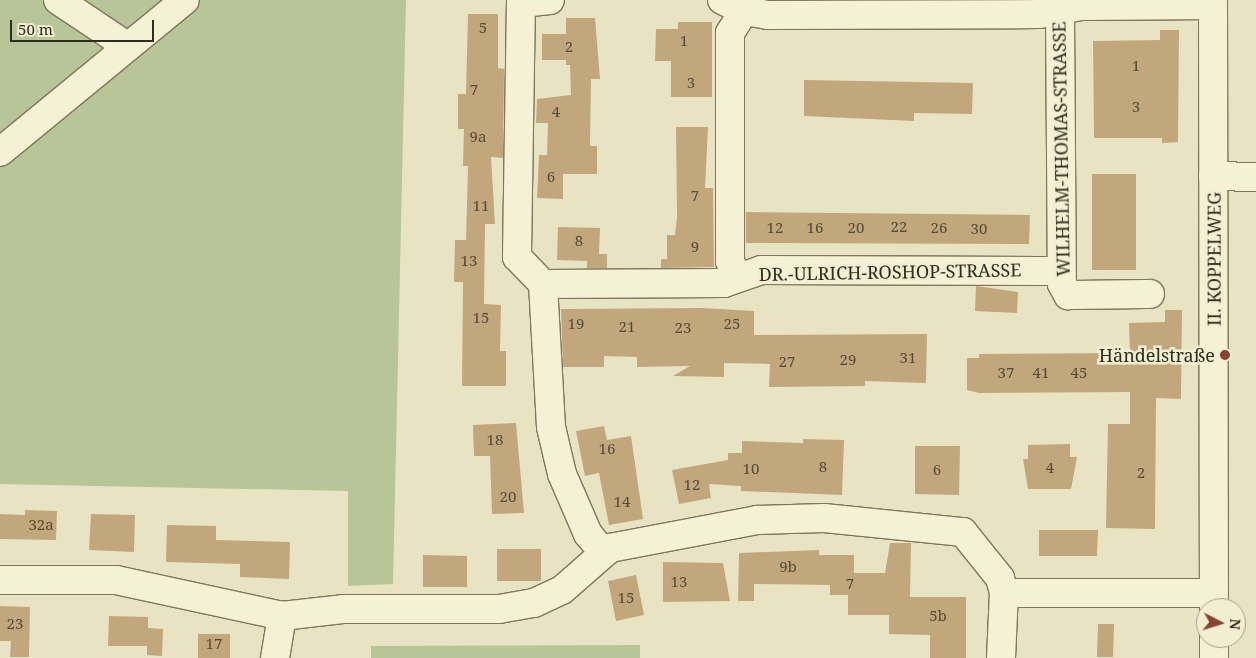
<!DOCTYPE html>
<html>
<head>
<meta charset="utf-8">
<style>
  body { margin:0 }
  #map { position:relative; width:1256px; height:658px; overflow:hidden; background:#e8e4c3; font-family:"Noto Serif",serif }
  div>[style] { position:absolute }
  .green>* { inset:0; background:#b7c598 }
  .building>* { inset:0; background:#c2a77d }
  .roads { filter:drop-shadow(1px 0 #80765c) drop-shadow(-1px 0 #80765c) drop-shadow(0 1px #80765c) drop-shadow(0 -1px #80765c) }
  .minor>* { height:28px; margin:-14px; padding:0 14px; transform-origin:14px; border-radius:14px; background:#f4f1d5 }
  .dots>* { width:14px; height:14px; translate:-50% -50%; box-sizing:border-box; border:2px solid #f1eed2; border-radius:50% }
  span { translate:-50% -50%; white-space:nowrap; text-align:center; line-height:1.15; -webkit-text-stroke:5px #f1eed2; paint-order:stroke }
  .number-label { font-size:15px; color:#564b36 }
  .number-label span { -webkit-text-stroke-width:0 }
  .street-label { font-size:18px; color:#322c1e }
  .poi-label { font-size:18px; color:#322c1e }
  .right { translate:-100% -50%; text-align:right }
  .north { position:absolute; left:1196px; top:598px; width:50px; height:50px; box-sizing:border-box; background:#f1eed2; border:1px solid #a5a08a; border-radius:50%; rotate:95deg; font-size:14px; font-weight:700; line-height:20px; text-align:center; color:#322c1e }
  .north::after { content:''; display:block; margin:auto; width:18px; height:22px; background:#884333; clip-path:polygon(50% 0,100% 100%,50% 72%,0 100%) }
  .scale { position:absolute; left:10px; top:20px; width:144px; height:22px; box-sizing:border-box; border:2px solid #322c1e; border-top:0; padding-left:6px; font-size:15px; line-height:18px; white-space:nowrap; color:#322c1e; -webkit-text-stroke:4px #f1eed2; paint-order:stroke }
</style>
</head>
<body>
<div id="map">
  <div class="green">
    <div style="clip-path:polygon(0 0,406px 0,393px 584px,348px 586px,348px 491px,0 484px)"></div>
    <div style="clip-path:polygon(640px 645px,640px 658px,371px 658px,371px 646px)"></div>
  </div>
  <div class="building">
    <div style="clip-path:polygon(468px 14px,498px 14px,498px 68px,504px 69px,503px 158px,491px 157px,495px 224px,485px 224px,484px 304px,501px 305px,500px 351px,506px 351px,506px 386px,462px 386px,463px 282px,454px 282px,455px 240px,466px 240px,468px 166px,463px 166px,464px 129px,458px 129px,458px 94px,466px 94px)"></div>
    <div style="clip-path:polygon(566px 18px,595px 18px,600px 79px,591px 79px,590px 146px,597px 146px,597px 174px,563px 174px,563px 199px,537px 198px,539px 155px,547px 155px,548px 123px,536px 123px,537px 99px,571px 95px,570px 65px,566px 65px,566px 60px,542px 60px,542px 34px,566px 34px)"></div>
    <div style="clip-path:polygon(678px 22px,712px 22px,712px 97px,671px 97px,671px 61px,655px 61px,656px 29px,678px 29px)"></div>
    <div style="clip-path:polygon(1160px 30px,1179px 30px,1178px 142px,1162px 143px,1162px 138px,1094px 138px,1093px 41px,1160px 40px)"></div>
    <div style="clip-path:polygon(804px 80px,973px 83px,972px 114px,914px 113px,914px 121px,804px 116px)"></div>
    <div style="clip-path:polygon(676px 127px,708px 127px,705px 188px,713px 188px,714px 267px,661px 268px,661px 259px,667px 259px,667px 235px,675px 235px,677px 217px)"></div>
    <div style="clip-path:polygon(1092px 174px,1136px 174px,1136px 270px,1092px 270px)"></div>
    <div style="clip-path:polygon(746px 212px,1030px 215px,1029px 244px,746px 243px)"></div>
    <div style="clip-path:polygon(558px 227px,600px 228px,599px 254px,607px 254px,607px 268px,587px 268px,587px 261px,557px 260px)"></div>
    <div style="clip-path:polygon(976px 286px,1018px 292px,1017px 313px,975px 311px)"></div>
    <div style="clip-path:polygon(702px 308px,754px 311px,754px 335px,927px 334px,926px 383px,865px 381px,865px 386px,769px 387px,770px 364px,724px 363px,724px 377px,673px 376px,690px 366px,637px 367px,637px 357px,604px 356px,604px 367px,563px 367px,561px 309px)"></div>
    <div style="clip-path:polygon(1165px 310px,1182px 310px,1181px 399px,1156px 398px,1155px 529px,1106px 528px,1108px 424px,1130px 424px,1130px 392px,979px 393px,967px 390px,967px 358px,979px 358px,979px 354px,1130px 353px,1129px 323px,1165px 322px)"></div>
    <div style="clip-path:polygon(516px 423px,524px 513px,492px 514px,490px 456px,474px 456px,473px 425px)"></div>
    <div style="clip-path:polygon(604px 426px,607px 440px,631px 436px,643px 519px,609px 525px,599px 473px,585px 476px,576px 431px)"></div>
    <div style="clip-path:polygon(803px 439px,844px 440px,842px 495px,741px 491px,741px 486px,709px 484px,711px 498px,679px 504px,672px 470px,728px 460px,728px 453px,742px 453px,742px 441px,803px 443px)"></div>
    <div style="clip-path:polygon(1070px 444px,1070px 457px,1077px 457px,1071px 489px,1028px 489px,1023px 459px,1028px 459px,1028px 445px)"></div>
    <div style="clip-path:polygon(915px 446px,960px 446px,959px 495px,915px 494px)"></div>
    <div style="clip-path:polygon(25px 510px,57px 511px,56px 540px,0 539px,0 514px,25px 515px)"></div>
    <div style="clip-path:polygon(91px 514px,135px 515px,134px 552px,89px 550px)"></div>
    <div style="clip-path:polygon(167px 525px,216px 526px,216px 540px,290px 542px,289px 579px,240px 577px,240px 564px,166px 562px)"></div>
    <div style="clip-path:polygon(1039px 530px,1098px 530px,1097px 556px,1039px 556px)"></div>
    <div style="clip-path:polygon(890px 543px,911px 543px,910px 597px,966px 597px,966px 658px,930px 658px,930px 635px,889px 634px,889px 615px,848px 615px,848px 595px,830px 595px,830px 585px,754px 584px,754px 601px,738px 601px,739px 553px,819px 550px,819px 555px,854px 555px,854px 573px,885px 573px)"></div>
    <div style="clip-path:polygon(497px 549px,541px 549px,541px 581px,497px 581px)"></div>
    <div style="clip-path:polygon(423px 555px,467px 556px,467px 587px,423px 587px)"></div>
    <div style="clip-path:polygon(663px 562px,723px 563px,730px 601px,663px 602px)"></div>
    <div style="clip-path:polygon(636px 575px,644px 615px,616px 621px,608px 581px)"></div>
    <div style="clip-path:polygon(0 606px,30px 607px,29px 657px,10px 657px,11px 641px,0 641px)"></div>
    <div style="clip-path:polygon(109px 616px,148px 617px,148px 628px,163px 629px,162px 656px,147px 655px,147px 646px,108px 646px)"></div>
    <div style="clip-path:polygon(1098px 624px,1114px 624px,1113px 657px,1097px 657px)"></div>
    <div style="clip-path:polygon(198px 634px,230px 634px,230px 658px,198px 658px)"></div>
  </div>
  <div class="roads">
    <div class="minor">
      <div style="left:58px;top:0;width:83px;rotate:33.7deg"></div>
      <div style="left:521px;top:0;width:257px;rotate:90.9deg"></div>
      <div style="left:517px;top:257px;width:37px;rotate:46deg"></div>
      <div style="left:543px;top:284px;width:143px;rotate:86.8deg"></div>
      <div style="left:551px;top:427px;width:48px;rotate:76.8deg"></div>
      <div style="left:562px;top:474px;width:65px;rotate:66.6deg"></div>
      <div style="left:588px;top:534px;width:23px;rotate:50deg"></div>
      <div style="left:722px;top:0;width:25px;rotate:26deg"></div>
      <div style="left:745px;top:11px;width:23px;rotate:10deg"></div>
      <div style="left:768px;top:15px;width:271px;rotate:-0.2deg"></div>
      <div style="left:1039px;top:14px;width:43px;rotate:-10.8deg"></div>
      <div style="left:1081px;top:6px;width:132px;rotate:-0.4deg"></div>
      <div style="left:1213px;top:0;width:608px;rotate:89.91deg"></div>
      <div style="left:522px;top:3px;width:28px;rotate:-6deg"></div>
      <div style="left:1060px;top:10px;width:274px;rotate:89.6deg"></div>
      <div style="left:1062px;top:284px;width:13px;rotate:61deg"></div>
      <div style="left:1068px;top:295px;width:82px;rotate:-0.7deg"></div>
      <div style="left:0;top:152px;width:239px;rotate:-39.4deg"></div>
      <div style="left:1213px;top:176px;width:43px;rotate:1.3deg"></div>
      <div style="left:737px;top:277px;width:17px;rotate:-114deg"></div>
      <div style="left:730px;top:261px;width:228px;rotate:-90deg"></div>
      <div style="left:730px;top:33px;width:39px;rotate:-58deg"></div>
      <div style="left:543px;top:284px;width:181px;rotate:-0.3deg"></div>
      <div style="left:724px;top:283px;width:39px;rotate:-19deg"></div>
      <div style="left:761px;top:270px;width:298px;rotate:0.2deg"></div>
      <div style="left:0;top:580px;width:116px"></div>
      <div style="left:116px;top:580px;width:170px;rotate:12.2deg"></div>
      <div style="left:282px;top:616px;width:61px;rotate:-6.5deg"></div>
      <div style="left:343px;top:609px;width:156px"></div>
      <div style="left:499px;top:609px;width:36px;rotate:-10deg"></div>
      <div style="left:534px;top:603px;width:31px;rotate:-25deg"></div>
      <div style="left:562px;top:590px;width:64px;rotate:-41.2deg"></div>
      <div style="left:610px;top:548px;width:150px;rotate:-10.8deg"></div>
      <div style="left:757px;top:520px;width:67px;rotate:-1.7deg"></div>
      <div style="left:824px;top:518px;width:140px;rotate:5.8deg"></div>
      <div style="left:963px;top:532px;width:59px;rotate:51.2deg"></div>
      <div style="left:1000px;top:578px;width:16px;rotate:75deg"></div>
      <div style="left:1004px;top:593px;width:210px"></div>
      <div style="left:275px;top:658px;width:43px;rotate:-80.5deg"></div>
      <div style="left:1001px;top:658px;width:65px;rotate:-87.4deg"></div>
      <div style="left:1214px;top:658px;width:20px;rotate:-90deg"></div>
    </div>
  </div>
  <div class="dots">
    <div style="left:1225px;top:355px;background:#884333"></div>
  </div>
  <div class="number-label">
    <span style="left:483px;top:28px">5</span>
    <span style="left:684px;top:41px">1</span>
    <span style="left:569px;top:47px">2</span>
    <span style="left:1136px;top:66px">1</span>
    <span style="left:691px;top:83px">3</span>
    <span style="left:474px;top:90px">7</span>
    <span style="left:1136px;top:107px">3</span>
    <span style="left:556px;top:112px">4</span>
    <span style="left:478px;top:137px">9a</span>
    <span style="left:551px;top:177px">6</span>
    <span style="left:695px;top:196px">7</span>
    <span style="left:481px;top:206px">11</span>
    <span style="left:899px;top:227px">22</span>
    <span style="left:775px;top:228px">12</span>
    <span style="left:815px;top:228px">16</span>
    <span style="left:856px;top:228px">20</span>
    <span style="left:939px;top:228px">26</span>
    <span style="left:979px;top:229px">30</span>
    <span style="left:579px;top:241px">8</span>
    <span style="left:695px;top:247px">9</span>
    <span style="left:469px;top:261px">13</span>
    <span style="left:481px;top:318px">15</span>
    <span style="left:576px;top:324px">19</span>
    <span style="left:732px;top:324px">25</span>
    <span style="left:627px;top:327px">21</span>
    <span style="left:683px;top:328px">23</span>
    <span style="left:908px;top:358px">31</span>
    <span style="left:848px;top:360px">29</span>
    <span style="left:787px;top:362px">27</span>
    <span style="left:1006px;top:373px">37</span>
    <span style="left:1041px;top:373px">41</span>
    <span style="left:1079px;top:373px">45</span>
    <span style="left:495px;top:440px">18</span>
    <span style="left:607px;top:449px">16</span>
    <span style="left:823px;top:467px">8</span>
    <span style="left:1050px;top:468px">4</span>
    <span style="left:751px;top:469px">10</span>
    <span style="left:937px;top:470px">6</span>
    <span style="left:1141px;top:473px">2</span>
    <span style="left:692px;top:485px">12</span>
    <span style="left:508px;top:497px">20</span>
    <span style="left:622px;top:502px">14</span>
    <span style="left:41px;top:525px">32a</span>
    <span style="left:788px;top:567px">9b</span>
    <span style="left:679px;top:582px">13</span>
    <span style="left:850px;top:584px">7</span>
    <span style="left:626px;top:598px">15</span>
    <span style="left:938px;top:616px">5b</span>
    <span style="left:15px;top:624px">23</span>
    <span style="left:214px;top:644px">17</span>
  </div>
  <div class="street-label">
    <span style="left:1061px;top:149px;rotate:-91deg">WILHELM-THOMAS-STRASSE</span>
    <span style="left:1214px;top:259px;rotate:-90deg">II. KOPPELWEG</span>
    <span style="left:890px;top:272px;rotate:-1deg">DR.-ULRICH-ROSHOP-STRASSE</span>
  </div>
  <div class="poi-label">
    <span class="right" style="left:1215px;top:355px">Händelstraße</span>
  </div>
  <div class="north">N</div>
  <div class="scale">50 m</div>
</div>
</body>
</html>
